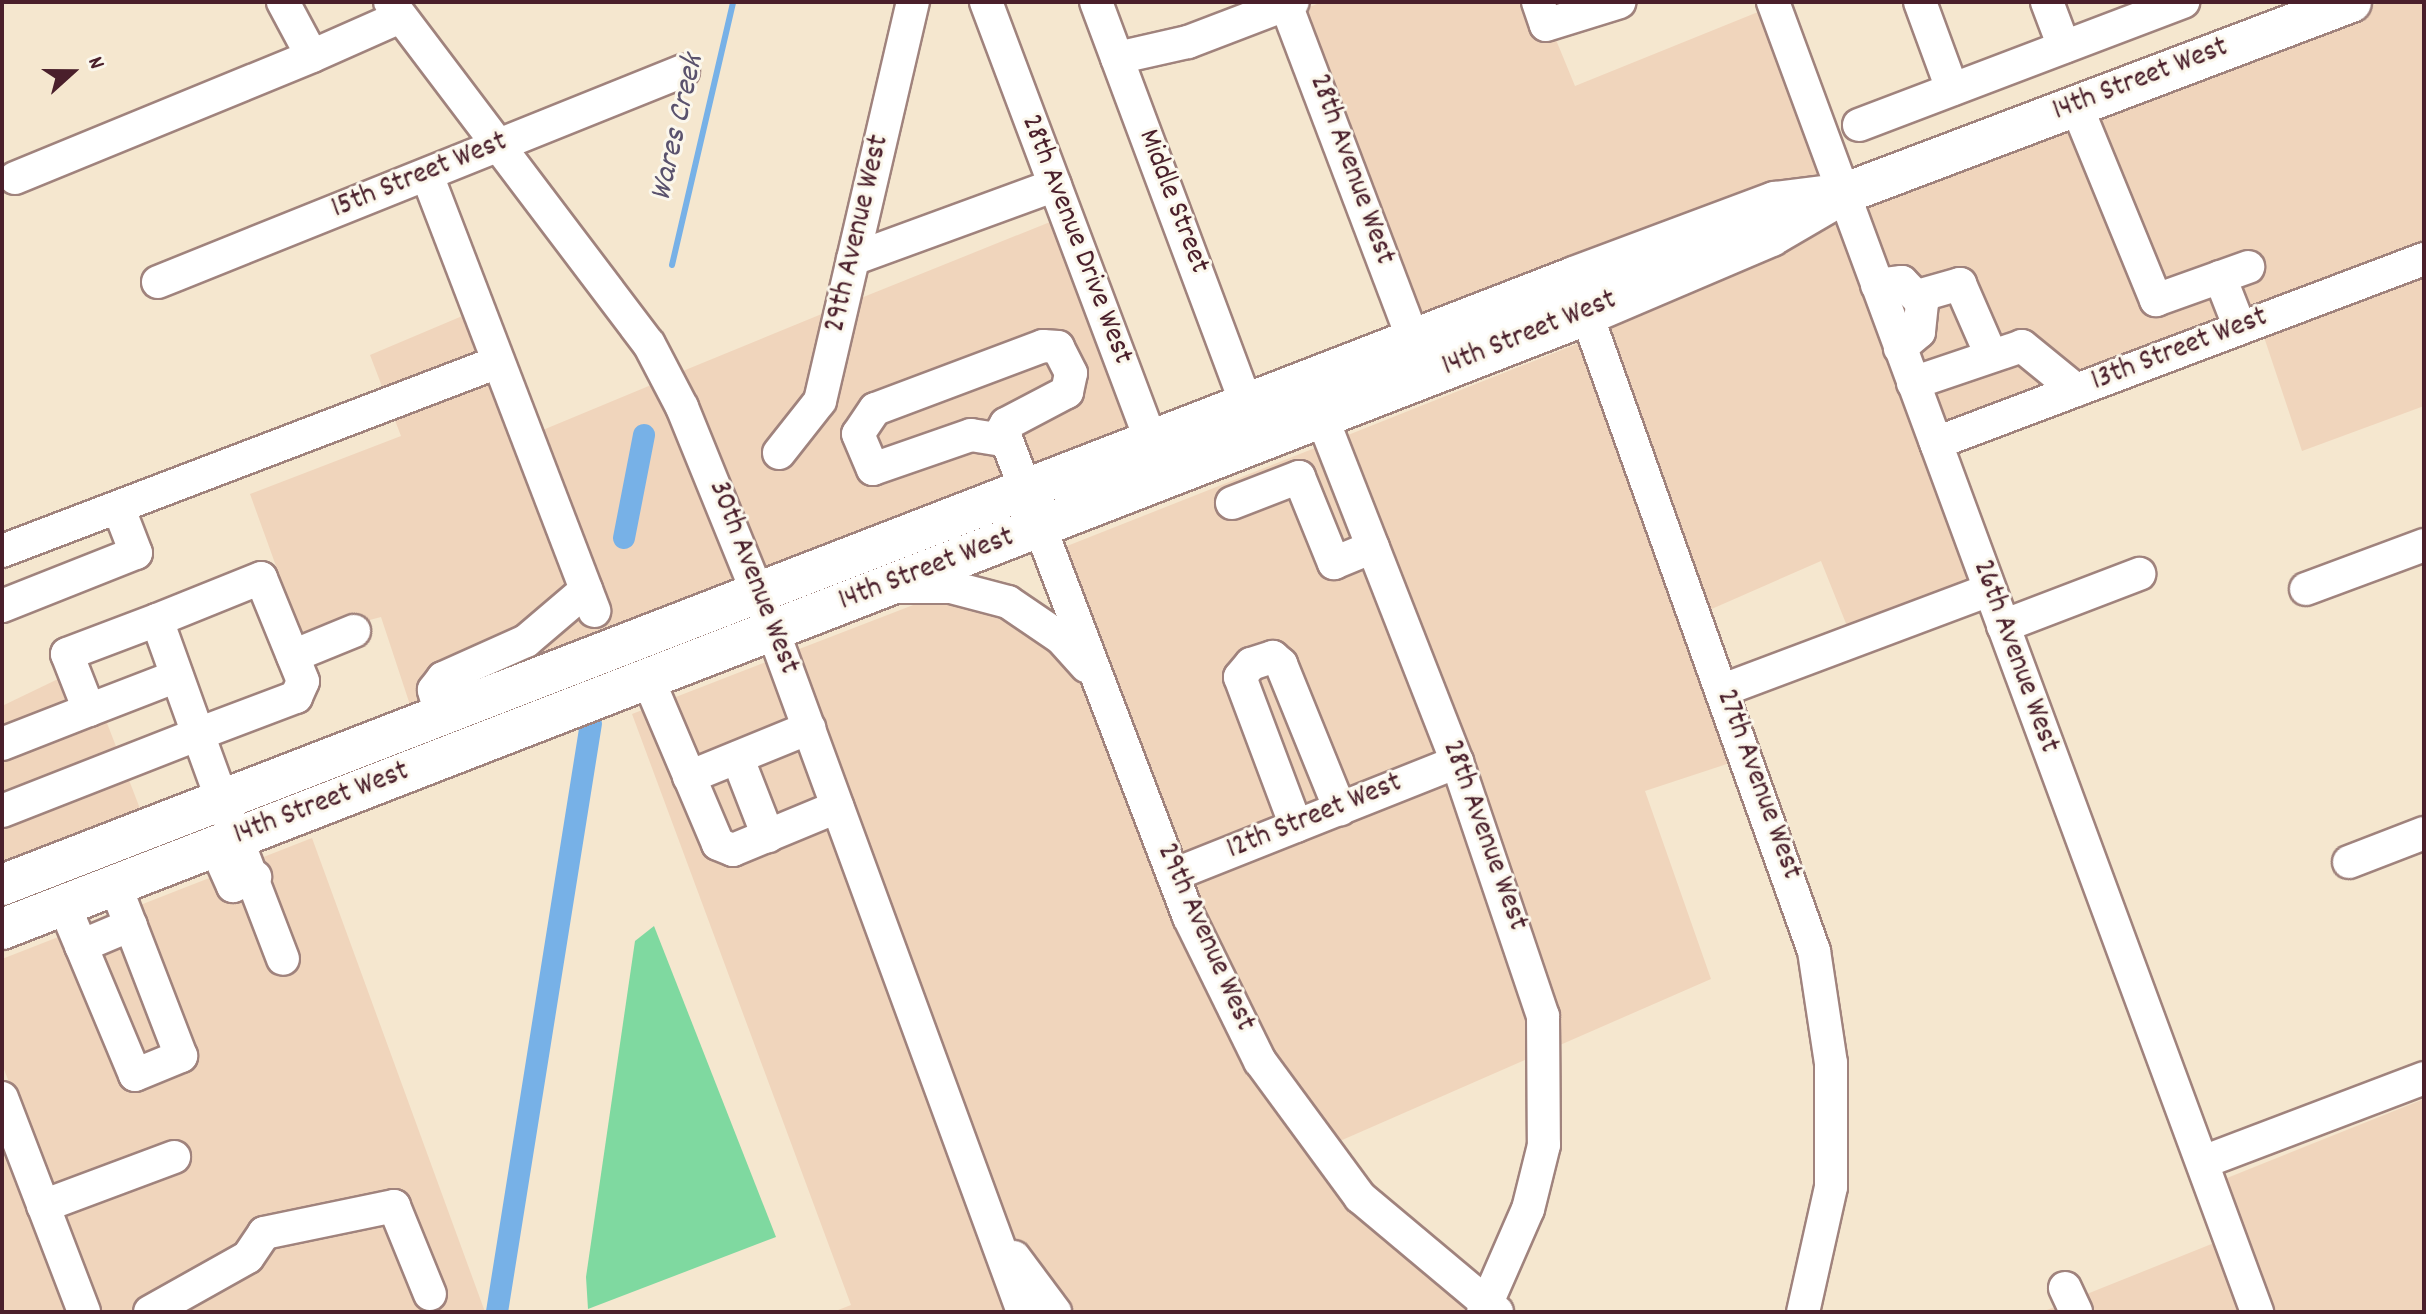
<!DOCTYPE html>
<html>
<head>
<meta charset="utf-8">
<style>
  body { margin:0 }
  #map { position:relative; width:2426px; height:1314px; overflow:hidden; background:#f5e7cf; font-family:Dekko,sans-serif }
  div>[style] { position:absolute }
  .built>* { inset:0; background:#f0d5bc }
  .green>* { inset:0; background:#7fd9a0 }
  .stream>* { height:6px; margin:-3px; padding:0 3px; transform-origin:3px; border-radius:3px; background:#77b1e7 }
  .canal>* { height:22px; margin:-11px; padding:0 11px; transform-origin:11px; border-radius:11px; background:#77b1e7 }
  .roads { filter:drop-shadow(2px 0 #a0837d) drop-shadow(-2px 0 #a0837d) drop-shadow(0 2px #a0837d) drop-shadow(0 -2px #a0837d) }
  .minor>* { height:32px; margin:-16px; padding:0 16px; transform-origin:16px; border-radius:16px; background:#fff }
  .major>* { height:40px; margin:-20px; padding:0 20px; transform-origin:20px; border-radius:20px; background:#fff }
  span { translate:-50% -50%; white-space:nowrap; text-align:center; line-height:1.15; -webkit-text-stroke:6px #fbf7ec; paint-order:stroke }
  .street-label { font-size:30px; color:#4a1f2b }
  .water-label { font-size:32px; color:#5a526d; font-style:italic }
  .frame { position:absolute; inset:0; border:4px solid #4a1f2b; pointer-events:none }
  .north { position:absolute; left:32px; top:32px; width:80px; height:80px; -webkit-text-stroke:6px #fbf7ec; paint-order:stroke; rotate:69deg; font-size:22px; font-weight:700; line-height:32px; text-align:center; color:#4a1f2b }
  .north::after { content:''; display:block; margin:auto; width:28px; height:36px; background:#4a1f2b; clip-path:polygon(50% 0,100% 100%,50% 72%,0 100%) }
</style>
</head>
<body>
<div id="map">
  <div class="built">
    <div style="clip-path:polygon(1322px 2px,1525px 2px,1554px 35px,1575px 86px,1763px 10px,1826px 184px,1421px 324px,1302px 10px)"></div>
    <div style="clip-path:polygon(2382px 2px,2421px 2px,2424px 10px,2424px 247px,1943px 428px,1858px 200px)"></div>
    <div style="clip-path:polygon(1836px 211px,1974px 584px,1849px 631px,1821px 561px,1707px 611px,1601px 320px)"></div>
    <div style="clip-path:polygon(1055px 220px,1135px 435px,765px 578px,678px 373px,829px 311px,809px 397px,763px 457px,782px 468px,829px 407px,856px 300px)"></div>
    <div style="clip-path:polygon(2424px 270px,2424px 406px,2302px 451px,2262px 331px)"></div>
    <div style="clip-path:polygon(467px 314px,587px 625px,609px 616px,538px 432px,656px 383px,743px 587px,413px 714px,381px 617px,302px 638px,250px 494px,401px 436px,370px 355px)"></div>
    <div style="clip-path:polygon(1576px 330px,1736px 761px,1645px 791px,1711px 979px,1560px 1045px,1541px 960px,1473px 767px,1343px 437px,1579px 343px)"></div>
    <div style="clip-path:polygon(1320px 446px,1442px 756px,1180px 860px,1062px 548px)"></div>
    <div style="clip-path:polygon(934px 597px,1002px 612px,1052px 646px,1088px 686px,1223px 1020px,1472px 1307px,1468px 1312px,1070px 1312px,999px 1217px,794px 651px)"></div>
    <div style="clip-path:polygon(771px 660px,972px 1220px,1010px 1312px,833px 1312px,851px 1305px,632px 714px)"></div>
    <div style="clip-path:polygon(85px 666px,144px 819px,2px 874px,2px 706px)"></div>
    <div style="clip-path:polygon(1450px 777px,1518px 968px,1536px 1055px,1333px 1144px,1271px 1055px,1188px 881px)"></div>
    <div style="clip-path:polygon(312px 838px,485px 1312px,97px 1312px,2px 1064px,2px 959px)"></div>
    <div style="clip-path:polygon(2424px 1099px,2424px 1312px,2270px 1312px,2222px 1180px)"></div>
    <div style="clip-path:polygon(2px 1133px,70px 1312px,2px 1312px)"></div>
    <div style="clip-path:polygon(2219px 1241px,2244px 1312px,2042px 1312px)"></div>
  </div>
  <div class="green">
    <div style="clip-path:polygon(654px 926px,776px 1237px,588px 1309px,586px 1277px,635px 941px)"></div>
  </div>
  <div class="stream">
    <div style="left:672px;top:265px;width:270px;rotate:-76.9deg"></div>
  </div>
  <div class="canal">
    <div style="left:624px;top:538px;width:105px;rotate:-79deg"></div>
    <div style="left:497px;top:1312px;width:596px;rotate:-80.93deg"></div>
  </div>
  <div class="roads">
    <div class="minor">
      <div style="left:283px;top:2px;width:61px;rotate:61.8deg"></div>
      <div style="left:312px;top:56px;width:96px;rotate:-23.9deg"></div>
      <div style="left:390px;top:2px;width:429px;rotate:52.9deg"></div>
      <div style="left:649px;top:344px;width:71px;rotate:62.4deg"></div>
      <div style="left:682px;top:407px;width:242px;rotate:67.9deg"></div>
      <div style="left:773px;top:631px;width:725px;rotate:69.84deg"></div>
      <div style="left:986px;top:2px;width:489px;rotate:69.4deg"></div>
      <div style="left:1096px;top:2px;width:428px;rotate:69.5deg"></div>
      <div style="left:1285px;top:2px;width:360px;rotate:69.2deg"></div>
      <div style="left:1538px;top:2px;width:24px;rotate:71deg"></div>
      <div style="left:1546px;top:25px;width:77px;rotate:-17.3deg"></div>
      <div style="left:1773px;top:2px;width:1397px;rotate:69.72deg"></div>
      <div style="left:1920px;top:2px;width:93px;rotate:69.8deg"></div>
      <div style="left:2047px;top:2px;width:48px;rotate:69.3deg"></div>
      <div style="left:1117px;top:58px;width:73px;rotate:-12.7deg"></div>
      <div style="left:1188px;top:42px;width:112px;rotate:-20.9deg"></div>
      <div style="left:2076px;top:105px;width:211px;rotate:67.7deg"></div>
      <div style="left:2156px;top:300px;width:98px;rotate:-19.7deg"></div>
      <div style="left:1859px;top:125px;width:347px;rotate:-20.8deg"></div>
      <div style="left:427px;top:175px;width:467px;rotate:69deg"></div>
      <div style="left:15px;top:178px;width:321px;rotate:-22.3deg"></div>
      <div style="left:853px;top:259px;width:215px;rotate:-20.1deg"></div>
      <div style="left:2220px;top:277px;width:55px;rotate:68.6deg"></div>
      <div style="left:158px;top:282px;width:566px;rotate:-21.9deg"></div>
      <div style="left:1877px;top:285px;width:25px;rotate:-7deg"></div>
      <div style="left:1902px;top:282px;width:29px;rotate:46deg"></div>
      <div style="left:1922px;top:303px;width:29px;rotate:96deg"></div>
      <div style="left:1919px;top:332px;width:25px;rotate:140deg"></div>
      <div style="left:1579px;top:293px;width:699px;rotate:70.35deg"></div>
      <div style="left:1814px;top:951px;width:113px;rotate:81.4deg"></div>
      <div style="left:1831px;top:1063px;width:124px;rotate:90deg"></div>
      <div style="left:1831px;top:1187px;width:128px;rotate:102.6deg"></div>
      <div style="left:1918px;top:296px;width:44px;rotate:-15.9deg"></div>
      <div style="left:1960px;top:284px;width:77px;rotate:66.4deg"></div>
      <div style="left:1913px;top:383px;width:115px;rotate:-18.7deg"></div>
      <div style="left:2022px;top:346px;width:70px;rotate:39.2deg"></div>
      <div style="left:1314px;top:397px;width:392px;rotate:68.6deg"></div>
      <div style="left:1457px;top:762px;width:268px;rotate:71.3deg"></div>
      <div style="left:1543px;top:1016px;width:129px;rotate:89.6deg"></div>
      <div style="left:1544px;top:1145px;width:66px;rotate:104deg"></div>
      <div style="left:1528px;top:1209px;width:112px;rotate:113.6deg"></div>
      <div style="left:999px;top:436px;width:14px;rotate:-60deg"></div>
      <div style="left:1006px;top:424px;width:69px;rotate:-27.7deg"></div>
      <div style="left:1067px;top:392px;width:19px;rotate:-78deg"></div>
      <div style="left:1071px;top:373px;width:29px;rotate:-117deg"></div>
      <div style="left:1058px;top:347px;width:15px;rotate:-176deg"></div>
      <div style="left:1043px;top:346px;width:179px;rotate:159.4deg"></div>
      <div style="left:875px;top:409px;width:30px;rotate:124deg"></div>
      <div style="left:858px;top:434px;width:38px;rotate:67deg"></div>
      <div style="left:873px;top:469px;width:104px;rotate:-19.1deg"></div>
      <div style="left:971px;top:435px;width:36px;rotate:9deg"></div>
      <div style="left:1007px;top:441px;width:510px;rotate:69.08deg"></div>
      <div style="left:1189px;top:917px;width:161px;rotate:63.8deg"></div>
      <div style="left:1260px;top:1061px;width:169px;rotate:53.7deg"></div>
      <div style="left:1360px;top:1197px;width:179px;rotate:40deg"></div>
      <div style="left:1936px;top:443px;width:522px;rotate:-20.66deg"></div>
      <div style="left:779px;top:453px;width:66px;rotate:-51.7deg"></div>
      <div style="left:820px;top:401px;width:410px;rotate:-76.9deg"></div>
      <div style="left:1232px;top:503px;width:72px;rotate:-21.2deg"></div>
      <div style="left:1299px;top:477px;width:93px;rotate:67.9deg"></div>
      <div style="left:1334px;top:563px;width:42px;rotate:-22.3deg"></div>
      <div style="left:2px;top:551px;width:531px;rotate:-20.86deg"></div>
      <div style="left:899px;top:587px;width:52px"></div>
      <div style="left:951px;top:587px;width:59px;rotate:14.7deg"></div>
      <div style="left:1008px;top:602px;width:64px;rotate:34.2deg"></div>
      <div style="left:1061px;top:638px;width:38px;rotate:48deg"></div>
      <div style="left:2306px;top:589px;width:126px;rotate:-20.4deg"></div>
      <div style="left:2px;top:606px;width:144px;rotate:-21.6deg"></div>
      <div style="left:136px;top:553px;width:47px;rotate:-111.1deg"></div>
      <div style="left:2003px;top:626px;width:146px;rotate:-20.9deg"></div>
      <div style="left:293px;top:656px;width:66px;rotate:-22.3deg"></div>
      <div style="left:648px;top:679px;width:179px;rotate:67deg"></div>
      <div style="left:718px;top:844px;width:16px;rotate:22deg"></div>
      <div style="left:733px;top:850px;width:113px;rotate:-22.5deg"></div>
      <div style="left:1723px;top:690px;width:284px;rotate:-20.6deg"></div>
      <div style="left:89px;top:710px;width:94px;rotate:-21.1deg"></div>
      <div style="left:441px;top:715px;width:26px;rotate:-106deg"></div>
      <div style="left:434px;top:690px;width:15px;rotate:-53deg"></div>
      <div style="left:443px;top:678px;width:91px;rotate:-24deg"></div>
      <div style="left:526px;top:641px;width:79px;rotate:-40.4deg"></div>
      <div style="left:2px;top:744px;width:93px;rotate:-21.3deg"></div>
      <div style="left:89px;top:710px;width:60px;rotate:-111.4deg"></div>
      <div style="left:67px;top:654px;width:96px;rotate:-20.7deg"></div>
      <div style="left:738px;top:759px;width:83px;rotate:68.7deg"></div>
      <div style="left:689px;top:777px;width:130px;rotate:-22.2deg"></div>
      <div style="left:2px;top:811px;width:211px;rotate:-21.4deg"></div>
      <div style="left:198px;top:734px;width:105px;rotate:-20.7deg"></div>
      <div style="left:296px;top:697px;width:17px;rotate:-66deg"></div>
      <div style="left:303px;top:681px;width:111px;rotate:-112.2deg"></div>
      <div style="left:261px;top:578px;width:112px;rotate:158deg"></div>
      <div style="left:157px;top:620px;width:121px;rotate:70.2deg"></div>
      <div style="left:198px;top:734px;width:70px;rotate:70deg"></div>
      <div style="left:222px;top:800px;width:170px;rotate:69deg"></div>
      <div style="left:1296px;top:826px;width:159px;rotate:-110.6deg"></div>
      <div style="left:1240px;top:677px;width:17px;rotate:-50deg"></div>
      <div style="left:1251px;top:664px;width:23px;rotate:-18deg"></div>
      <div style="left:1273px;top:657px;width:11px;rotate:41deg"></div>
      <div style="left:1281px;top:664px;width:157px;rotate:67.9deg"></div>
      <div style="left:215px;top:846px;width:44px;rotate:65.8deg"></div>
      <div style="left:233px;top:886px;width:24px;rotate:-22deg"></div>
      <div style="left:2349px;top:862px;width:80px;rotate:-21.1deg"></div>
      <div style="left:1173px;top:875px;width:306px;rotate:-21.7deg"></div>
      <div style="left:64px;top:905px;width:184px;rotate:67.3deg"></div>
      <div style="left:135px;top:1075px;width:50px;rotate:-22.4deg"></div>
      <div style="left:181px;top:1056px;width:183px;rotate:-111.1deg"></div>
      <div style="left:81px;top:946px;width:54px;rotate:-22.8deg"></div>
      <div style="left:2px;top:1098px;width:229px;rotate:69deg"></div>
      <div style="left:2203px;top:1162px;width:236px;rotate:-20.8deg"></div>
      <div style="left:43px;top:1206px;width:140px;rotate:-20.5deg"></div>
      <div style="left:1014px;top:1257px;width:69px;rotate:53.3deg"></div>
      <div style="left:2065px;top:1288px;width:26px;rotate:65deg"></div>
      <div style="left:150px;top:1312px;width:112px;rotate:-29.3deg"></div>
      <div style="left:248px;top:1257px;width:29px;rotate:-56deg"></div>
      <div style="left:264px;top:1233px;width:133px;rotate:-11.7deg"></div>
      <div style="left:394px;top:1206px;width:95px;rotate:67.8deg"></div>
    </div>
    <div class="major">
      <div style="left:2px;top:885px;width:1685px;rotate:-21.14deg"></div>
      <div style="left:1574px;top:277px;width:215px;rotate:-20.5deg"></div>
      <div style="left:1775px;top:202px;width:56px;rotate:-7.1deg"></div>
      <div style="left:2px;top:929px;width:1699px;rotate:-21.19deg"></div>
      <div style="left:1586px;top:315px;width:201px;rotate:-23.1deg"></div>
      <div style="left:1771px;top:236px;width:83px;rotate:-30.3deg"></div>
      <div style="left:1843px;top:194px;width:543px;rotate:-20.7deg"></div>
    </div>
  </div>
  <div class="street-label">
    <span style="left:2141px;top:81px;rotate:-21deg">14th Street West</span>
    <span style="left:1350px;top:170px;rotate:70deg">28th Avenue West</span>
    <span style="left:420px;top:177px;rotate:-22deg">15th Street West</span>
    <span style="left:1172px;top:202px;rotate:69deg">Middle Street</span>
    <span style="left:859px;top:234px;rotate:-77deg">29th Avenue West</span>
    <span style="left:1075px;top:240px;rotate:69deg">28th Avenue Drive West</span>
    <span style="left:1530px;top:335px;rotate:-22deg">14th Street West</span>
    <span style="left:2180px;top:351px;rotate:-21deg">13th Street West</span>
    <span style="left:927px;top:571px;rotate:-21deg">14th Street West</span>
    <span style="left:752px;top:578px;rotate:69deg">30th Avenue West</span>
    <span style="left:2014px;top:657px;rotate:70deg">26th Avenue West</span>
    <span style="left:1757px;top:785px;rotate:70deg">27th Avenue West</span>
    <span style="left:322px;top:805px;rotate:-21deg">14th Street West</span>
    <span style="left:1315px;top:818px;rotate:-22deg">12th Street West</span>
    <span style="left:1483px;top:836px;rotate:70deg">28th Avenue West</span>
    <span style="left:1204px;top:938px;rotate:66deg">29th Avenue West</span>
  </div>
  <div class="water-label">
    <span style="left:679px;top:128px;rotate:-77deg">Wares Creek</span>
  </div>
  <div class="frame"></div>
  <div class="north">N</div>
</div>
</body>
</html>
